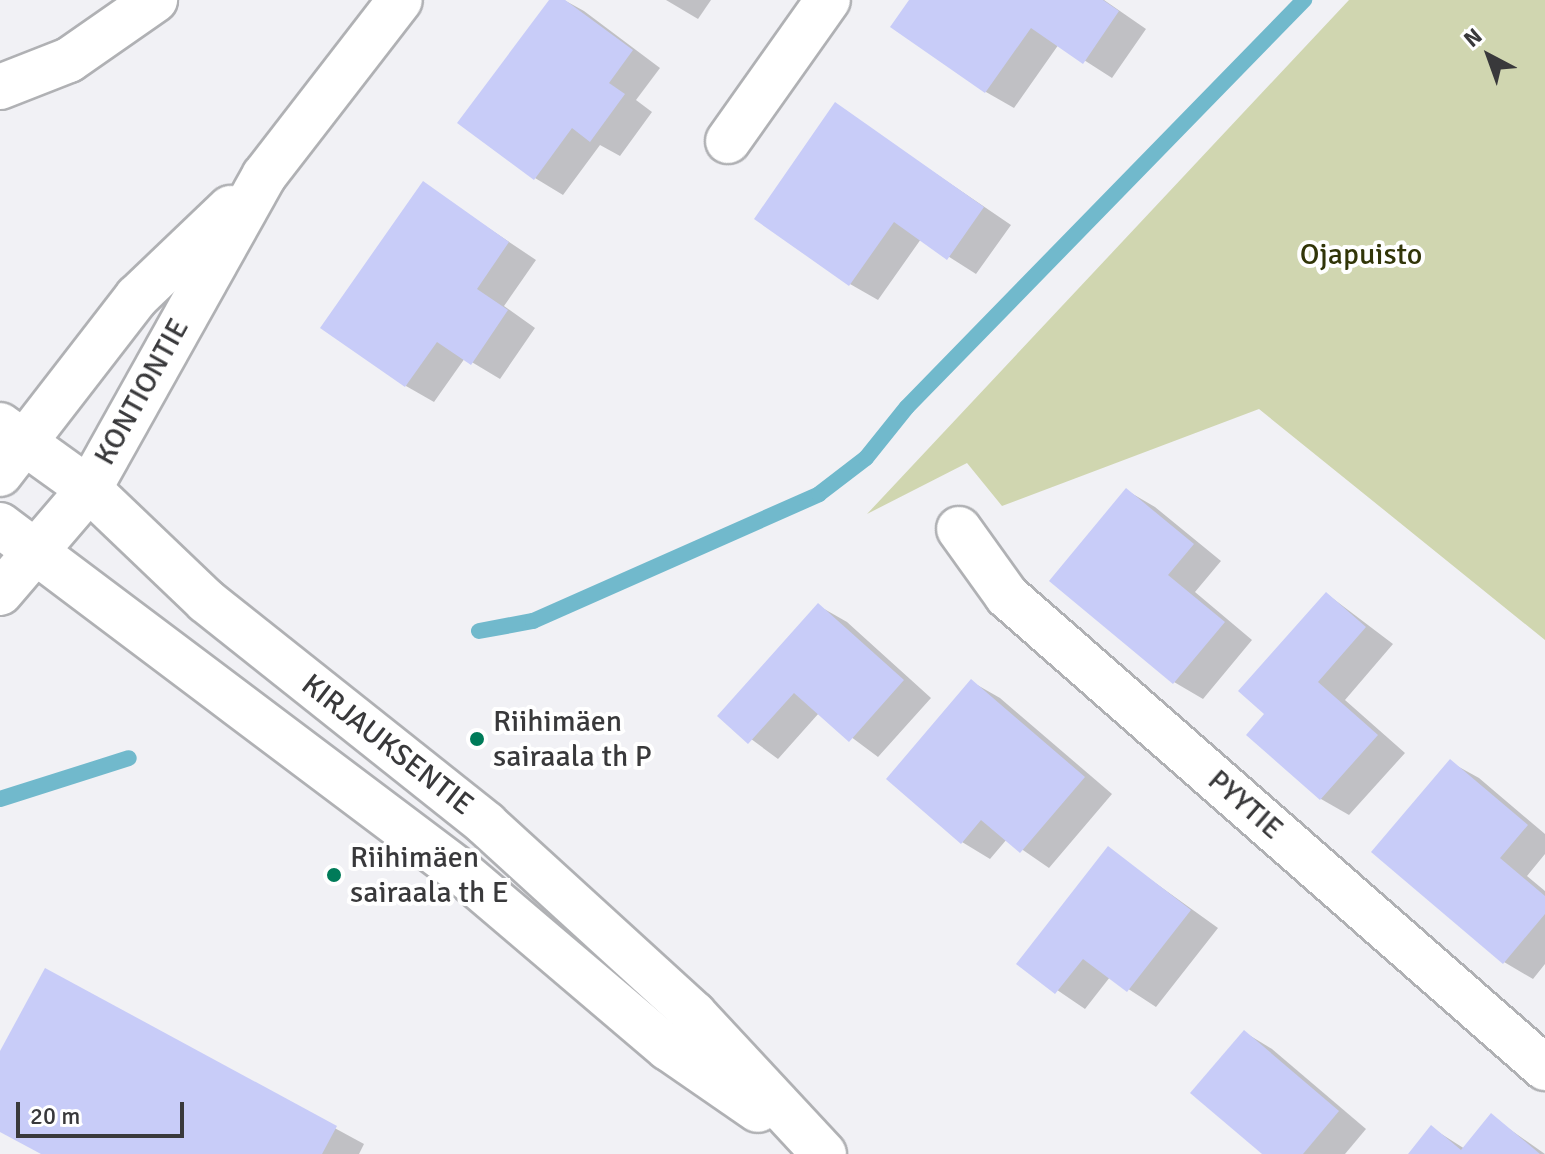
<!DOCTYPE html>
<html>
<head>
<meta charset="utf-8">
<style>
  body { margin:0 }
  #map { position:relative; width:1545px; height:1154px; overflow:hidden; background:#f1f1f5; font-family:Signika,sans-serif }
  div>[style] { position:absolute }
  .green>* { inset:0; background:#d0d6b0 }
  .shadow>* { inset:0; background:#0003 }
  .stream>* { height:16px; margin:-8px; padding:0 8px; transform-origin:8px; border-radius:8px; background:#71b9cc }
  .building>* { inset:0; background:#c8ccf8 }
  .roads { filter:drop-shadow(2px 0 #b0b1b4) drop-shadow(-2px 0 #b0b1b4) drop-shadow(0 2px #b0b1b4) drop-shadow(0 -2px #b0b1b4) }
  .minor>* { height:44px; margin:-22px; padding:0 22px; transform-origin:22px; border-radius:22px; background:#fff }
  .dots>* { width:22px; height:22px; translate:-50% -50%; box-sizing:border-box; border:4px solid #fff; border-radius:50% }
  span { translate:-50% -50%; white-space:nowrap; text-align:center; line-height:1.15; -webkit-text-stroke:8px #fff; paint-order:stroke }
  .park-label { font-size:30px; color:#313508 }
  .street-label { font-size:30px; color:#39393b }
  .poi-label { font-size:30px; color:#39393b }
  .left { translate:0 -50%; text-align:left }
  .north { position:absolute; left:1449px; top:16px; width:80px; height:80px; -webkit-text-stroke:6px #fff; paint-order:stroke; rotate:319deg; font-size:22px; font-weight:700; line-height:32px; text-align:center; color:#39393b }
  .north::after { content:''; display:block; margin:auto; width:28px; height:36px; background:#39393b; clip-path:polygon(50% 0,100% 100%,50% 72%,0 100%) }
  .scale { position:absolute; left:16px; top:1102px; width:168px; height:36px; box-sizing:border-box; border:4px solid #39393b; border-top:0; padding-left:10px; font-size:24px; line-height:28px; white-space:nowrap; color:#39393b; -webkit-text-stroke:6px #fff; paint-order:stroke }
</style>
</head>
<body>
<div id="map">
  <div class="green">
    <div style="clip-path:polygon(1349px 0,1545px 0,1545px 640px,1259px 409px,1002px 506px,967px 463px,867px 514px)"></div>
  </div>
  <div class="shadow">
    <div style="clip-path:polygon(551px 0,564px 0,584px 11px,660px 68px,636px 100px,652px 112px,620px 156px,600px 145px,563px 195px,535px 178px)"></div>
    <div style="clip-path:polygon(666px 0,711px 0,698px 19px)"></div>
    <div style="clip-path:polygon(912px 0,1104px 0,1146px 29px,1112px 78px,1059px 44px,1014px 108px,986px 92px)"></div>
    <div style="clip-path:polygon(835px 105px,1011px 225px,976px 274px,921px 239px,878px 300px,850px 284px)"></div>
    <div style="clip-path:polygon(423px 184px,536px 260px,504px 306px,535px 328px,500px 379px,465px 358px,434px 402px,406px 386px)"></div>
    <div style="clip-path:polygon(1126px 490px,1155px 507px,1221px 561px,1195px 592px,1252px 640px,1203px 699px,1174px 682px,1051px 581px)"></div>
    <div style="clip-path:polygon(1327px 594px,1393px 644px,1345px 700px,1405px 753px,1349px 815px,1321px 799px,1267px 714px)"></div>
    <div style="clip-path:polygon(819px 606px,847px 622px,931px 698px,878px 757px,819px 713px,778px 759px,720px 716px)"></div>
    <div style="clip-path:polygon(972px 682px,1000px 698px,1112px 794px,1049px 868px,1007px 839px,990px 859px,962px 842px)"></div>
    <div style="clip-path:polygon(1450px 762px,1479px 778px,1545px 834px,1545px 854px,1527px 876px,1545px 891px,1545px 964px,1533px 979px,1504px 962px)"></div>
    <div style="clip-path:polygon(1108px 849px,1218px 928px,1156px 1007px,1110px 977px,1085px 1009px,1019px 964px)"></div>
    <div style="clip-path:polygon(46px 971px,364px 1144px,359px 1154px,43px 1154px,0 1131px,0 1056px)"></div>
    <div style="clip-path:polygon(1244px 1032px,1272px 1049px,1366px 1129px,1345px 1154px,1265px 1154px)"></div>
    <div style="clip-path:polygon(1491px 1116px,1545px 1154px,1410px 1154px,1432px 1128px,1465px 1149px)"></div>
  </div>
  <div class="stream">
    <div style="left:479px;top:631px;width:55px;rotate:-10.5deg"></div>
    <div style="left:533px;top:621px;width:313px;rotate:-23.9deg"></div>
    <div style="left:819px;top:494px;width:59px;rotate:-37.5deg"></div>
    <div style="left:866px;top:458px;width:65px;rotate:-51.2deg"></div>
    <div style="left:907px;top:407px;width:569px;rotate:-45.71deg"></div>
    <div style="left:0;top:799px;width:135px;rotate:-17.6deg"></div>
  </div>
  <div class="building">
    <div style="clip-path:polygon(549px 0,565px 0,633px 50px,609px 83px,625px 94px,590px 142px,572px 128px,534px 180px,457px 123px)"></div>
    <div style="clip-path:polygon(909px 0,1103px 0,1119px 11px,1083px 64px,1031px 28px,985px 93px,890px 27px)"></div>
    <div style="clip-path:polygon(835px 102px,984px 207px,947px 260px,894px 222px,849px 286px,754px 219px)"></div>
    <div style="clip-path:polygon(423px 181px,509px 242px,477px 289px,508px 310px,471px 365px,437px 342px,405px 387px,320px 328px)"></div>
    <div style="clip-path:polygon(1126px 488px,1194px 544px,1168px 575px,1225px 622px,1173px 684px,1049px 581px)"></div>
    <div style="clip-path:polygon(1326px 592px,1366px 627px,1318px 682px,1378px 735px,1320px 800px,1246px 735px,1264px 714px,1238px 691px)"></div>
    <div style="clip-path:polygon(818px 603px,904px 680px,849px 742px,794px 693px,748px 744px,717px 716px)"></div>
    <div style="clip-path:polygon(971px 679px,1085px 777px,1020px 853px,981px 820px,961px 844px,886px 779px)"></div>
    <div style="clip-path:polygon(1450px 759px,1528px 825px,1500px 858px,1545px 896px,1545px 914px,1503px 964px,1371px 852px)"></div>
    <div style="clip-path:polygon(1108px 846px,1191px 910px,1127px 992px,1083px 959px,1055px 994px,1016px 964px)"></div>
    <div style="clip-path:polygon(45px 968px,337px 1126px,322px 1154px,41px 1154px,0 1132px,0 1051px)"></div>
    <div style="clip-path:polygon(1244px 1030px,1339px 1111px,1303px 1154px,1262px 1154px,1190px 1093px)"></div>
    <div style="clip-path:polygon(1491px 1113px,1540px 1154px,1408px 1154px,1431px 1125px,1461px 1150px)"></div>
  </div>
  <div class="roads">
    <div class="minor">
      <div style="left:0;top:87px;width:74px;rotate:-21.4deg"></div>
      <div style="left:69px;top:60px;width:105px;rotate:-34.9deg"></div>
      <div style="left:728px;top:141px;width:173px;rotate:-54.7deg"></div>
      <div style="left:0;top:425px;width:110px;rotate:35.7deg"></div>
      <div style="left:89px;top:489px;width:162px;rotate:43.7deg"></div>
      <div style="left:206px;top:601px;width:358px;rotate:38.5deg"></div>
      <div style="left:486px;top:824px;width:282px;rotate:42.4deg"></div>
      <div style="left:694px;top:1014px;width:191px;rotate:47.1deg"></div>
      <div style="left:0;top:474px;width:224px;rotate:-52.3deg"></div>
      <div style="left:137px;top:297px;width:129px;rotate:-43.7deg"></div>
      <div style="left:0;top:525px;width:577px;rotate:36.97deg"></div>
      <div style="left:461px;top:872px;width:272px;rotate:40.4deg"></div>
      <div style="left:668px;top:1048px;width:109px;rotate:34.6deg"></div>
      <div style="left:959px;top:529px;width:82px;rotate:54.4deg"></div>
      <div style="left:1007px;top:596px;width:716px;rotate:41.26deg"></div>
      <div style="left:0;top:593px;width:137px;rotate:-49.4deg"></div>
      <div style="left:89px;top:489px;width:359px;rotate:-60.8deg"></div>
      <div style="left:264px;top:176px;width:222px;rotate:-52.3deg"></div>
    </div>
  </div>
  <div class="dots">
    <div style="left:477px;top:739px;background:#007b59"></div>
    <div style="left:334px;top:875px;background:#007b59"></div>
  </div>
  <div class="park-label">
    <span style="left:1361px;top:255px">Ojapuisto</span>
  </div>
  <div class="street-label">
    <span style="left:142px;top:392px;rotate:-61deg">KONTIONTIE</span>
    <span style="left:387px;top:745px;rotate:38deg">KIRJAUKSENTIE</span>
    <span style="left:1245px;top:805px;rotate:41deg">PYYTIE</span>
  </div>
  <div class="poi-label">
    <span class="left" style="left:493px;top:739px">Riihimäen<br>sairaala th P</span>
    <span class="left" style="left:350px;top:875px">Riihimäen<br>sairaala th E</span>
  </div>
  <div class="north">N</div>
  <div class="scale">20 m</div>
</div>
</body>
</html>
